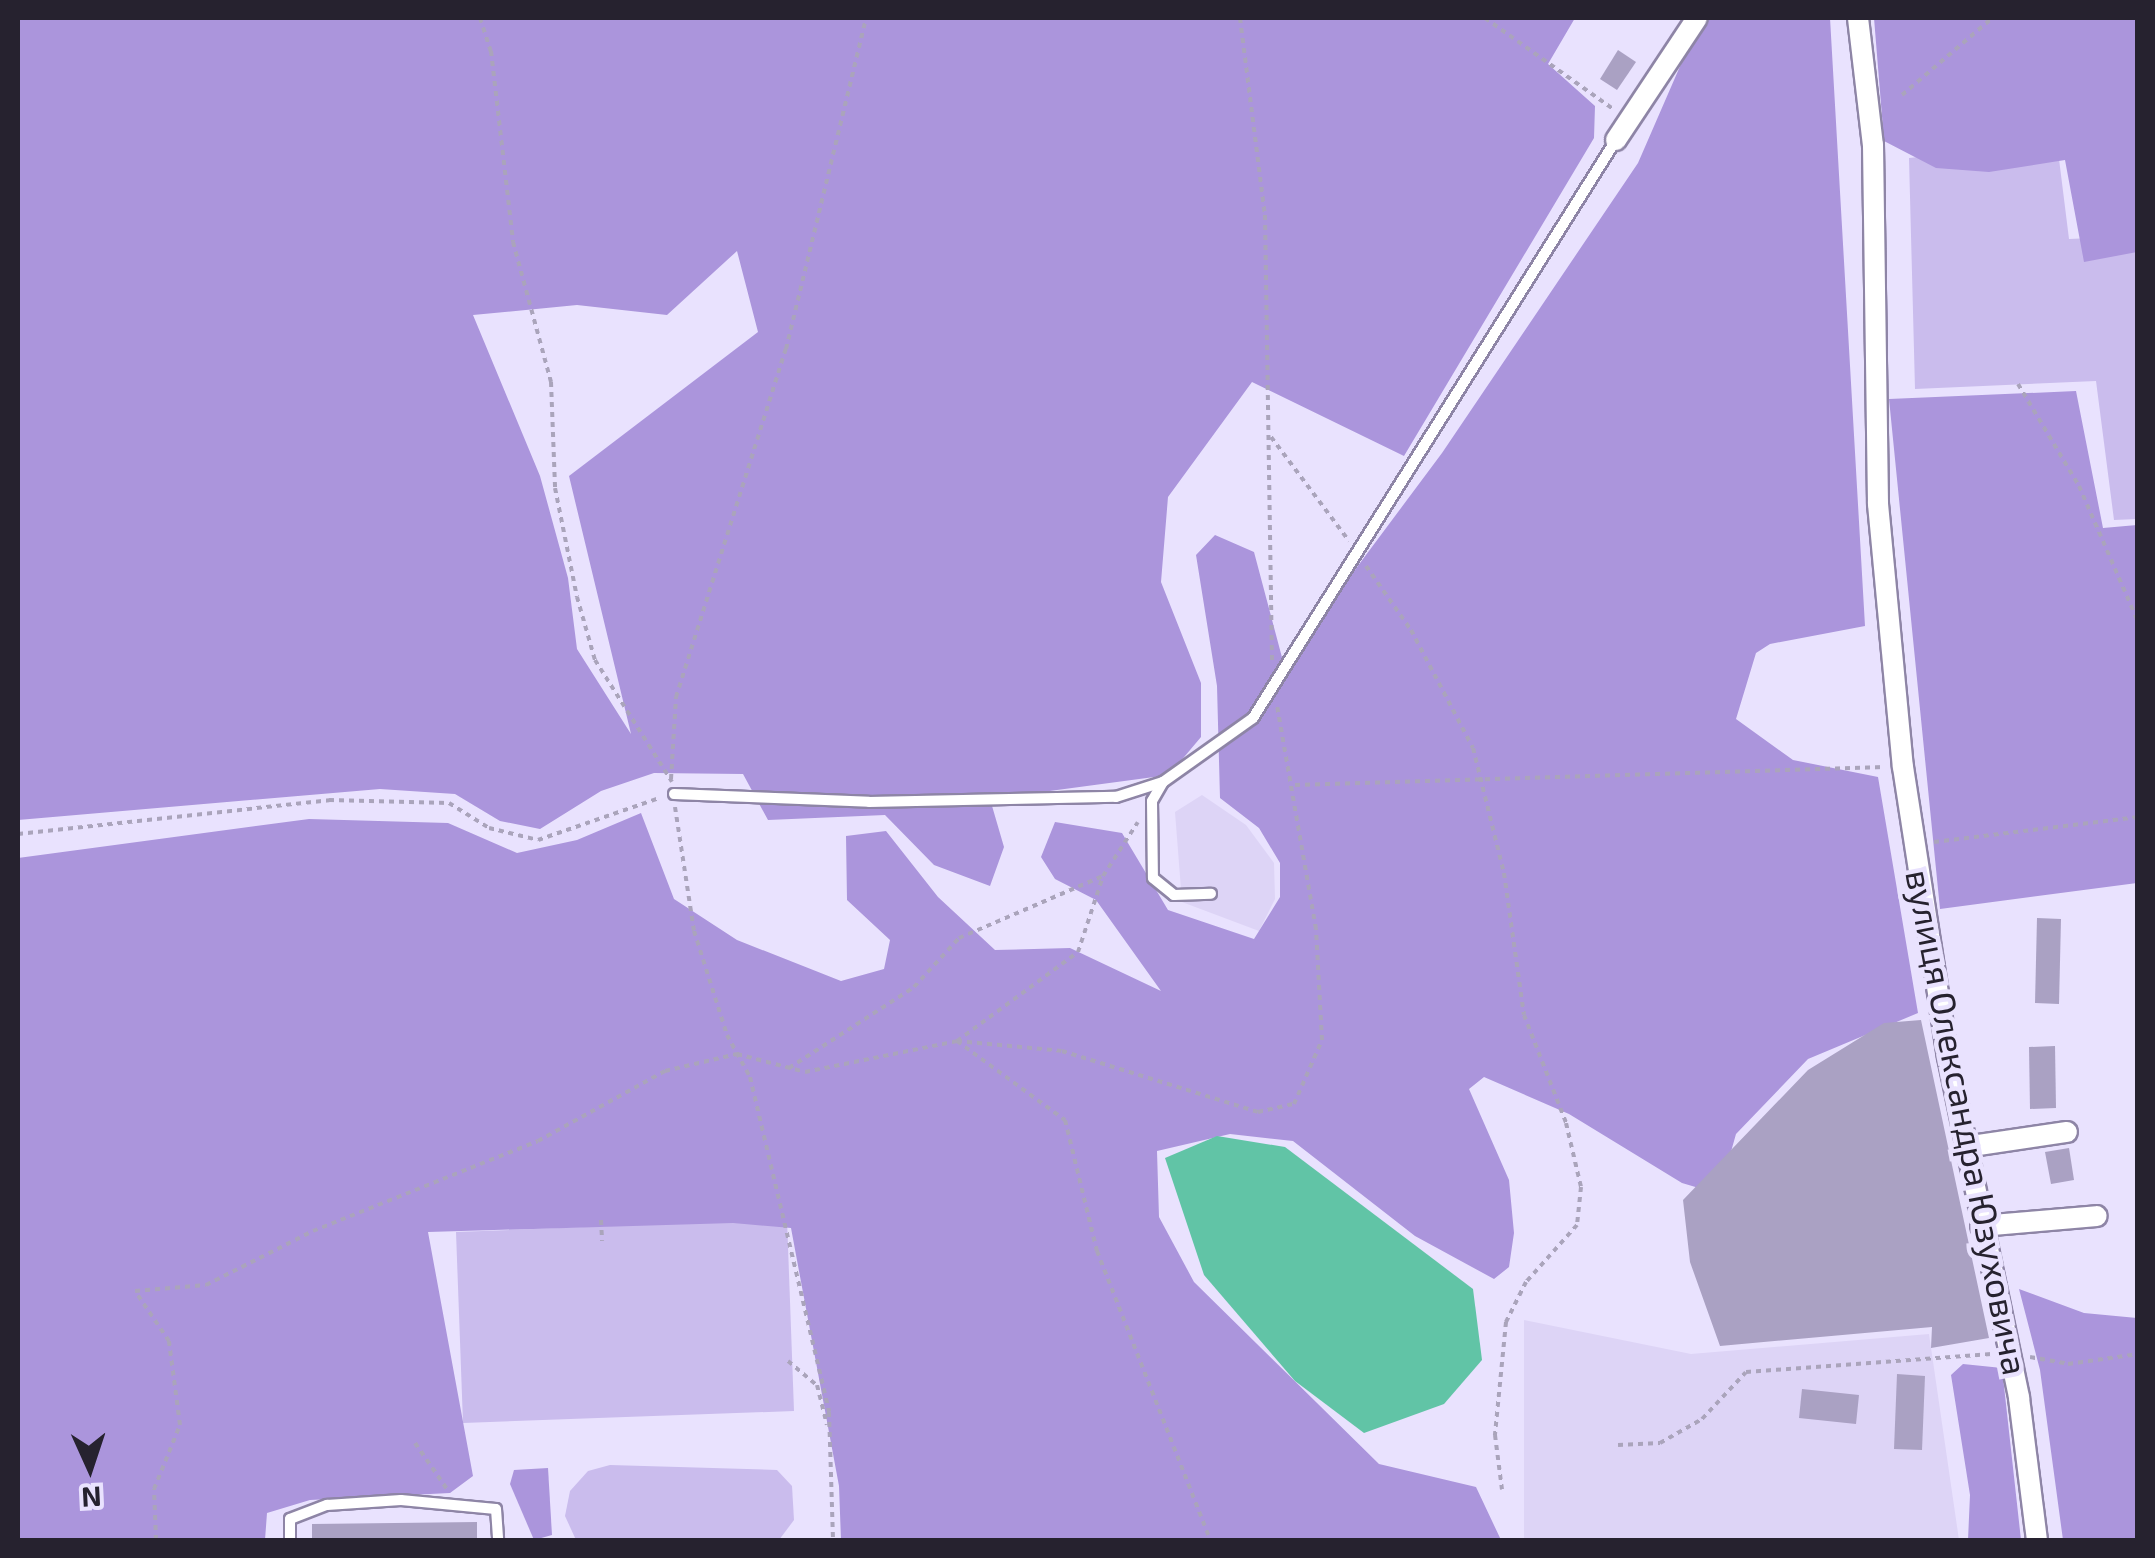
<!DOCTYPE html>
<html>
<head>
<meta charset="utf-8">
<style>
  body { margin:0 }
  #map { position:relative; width:2155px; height:1558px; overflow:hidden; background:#e9e2fe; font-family:"Exo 2",sans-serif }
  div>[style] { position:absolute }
  .built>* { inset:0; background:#ddd4f6 }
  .green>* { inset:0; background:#cabced }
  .forest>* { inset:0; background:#ab95dc }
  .water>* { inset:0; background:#61c4a6 }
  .building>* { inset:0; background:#aaa1c3 }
  .path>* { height:4px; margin-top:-2px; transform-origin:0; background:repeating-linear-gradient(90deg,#aaa4bb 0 5px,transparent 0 10px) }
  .roads { filter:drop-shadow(2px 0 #8e85a6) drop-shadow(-2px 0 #8e85a6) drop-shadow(0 2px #8e85a6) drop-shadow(0 -2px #8e85a6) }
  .service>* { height:10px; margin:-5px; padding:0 5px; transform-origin:5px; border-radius:5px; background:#fff }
  .minor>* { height:20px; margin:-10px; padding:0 10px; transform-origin:10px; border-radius:10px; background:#fff }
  span { translate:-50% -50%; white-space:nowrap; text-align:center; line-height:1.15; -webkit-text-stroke:9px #e9e2fe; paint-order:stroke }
  .street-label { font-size:35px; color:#26222f }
  .frame { position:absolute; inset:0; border:20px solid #26222f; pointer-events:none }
  .north { position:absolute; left:40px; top:1418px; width:100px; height:100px; -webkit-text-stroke:8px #e9e2fe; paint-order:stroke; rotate:177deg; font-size:28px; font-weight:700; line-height:40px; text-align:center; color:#26222f }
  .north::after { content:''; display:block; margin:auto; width:35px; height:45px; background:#26222f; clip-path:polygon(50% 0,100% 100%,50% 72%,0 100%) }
</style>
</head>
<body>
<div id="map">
  <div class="built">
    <div style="clip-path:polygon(1202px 795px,1246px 825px,1274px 863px,1275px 899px,1259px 931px,1182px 902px,1175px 812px)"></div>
    <div style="clip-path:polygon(1524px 1320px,1691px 1354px,1929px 1334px,1959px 1540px,1524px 1540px)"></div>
  </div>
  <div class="green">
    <div style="clip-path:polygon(2057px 143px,2069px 239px,2137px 236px,2137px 519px,2114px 520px,2096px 381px,1915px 389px,1909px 158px)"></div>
    <div style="clip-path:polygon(787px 1219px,794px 1411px,463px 1423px,456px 1232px)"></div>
    <div style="clip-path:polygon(610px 1465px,777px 1470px,792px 1486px,794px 1520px,779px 1540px,576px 1540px,565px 1516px,570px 1491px,588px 1471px)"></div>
  </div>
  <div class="forest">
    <div style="clip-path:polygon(evenodd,18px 18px,1575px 18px,1548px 64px,1595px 106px,1594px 138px,1404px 456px,1252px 382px,1168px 497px,1161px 582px,1201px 683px,1201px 737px,1169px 775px,990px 799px,1004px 847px,990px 886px,934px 865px,885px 815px,768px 820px,743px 774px,654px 773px,601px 791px,540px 829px,500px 821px,455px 794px,380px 789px,18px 820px,18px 18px,737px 251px,758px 332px,569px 476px,631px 734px,577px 649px,568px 578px,540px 476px,473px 315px,577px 305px,667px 315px,737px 251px)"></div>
    <div style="clip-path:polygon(1701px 18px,1830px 18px,1865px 626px,1770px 644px,1756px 653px,1736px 719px,1793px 760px,1878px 777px,1918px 1013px,1808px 1059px,1736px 1134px,1719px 1194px,1682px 1183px,1569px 1114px,1484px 1077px,1469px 1089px,1509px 1180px,1514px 1233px,1509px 1267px,1494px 1279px,1415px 1236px,1293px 1141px,1230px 1134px,1157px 1151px,1159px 1217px,1194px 1282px,1379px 1464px,1476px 1487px,1501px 1540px,841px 1540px,839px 1486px,791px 1228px,733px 1223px,428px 1232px,473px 1476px,450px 1493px,310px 1500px,267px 1513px,265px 1540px,18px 1540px,18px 858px,309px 819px,448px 823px,517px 853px,577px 840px,641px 813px,674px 899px,737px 940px,841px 981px,884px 969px,890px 940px,847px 900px,846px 836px,886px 831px,938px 897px,995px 950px,1070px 948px,1161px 991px,1096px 900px,1055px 879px,1041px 857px,1055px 822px,1122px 833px,1168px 910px,1254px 939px,1280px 897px,1280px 863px,1259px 828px,1220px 798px,1217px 686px,1196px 555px,1215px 535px,1254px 552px,1284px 665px,1442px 453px,1638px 163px)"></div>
    <div style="clip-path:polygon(1874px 18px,2137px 18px,2137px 252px,2084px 262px,2065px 160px,1989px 172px,1936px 168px,1884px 141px)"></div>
    <div style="clip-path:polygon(2076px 391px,2103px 528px,2137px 525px,2137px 883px,1940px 909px,1889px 399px)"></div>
    <div style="clip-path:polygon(2019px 1289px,2084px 1313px,2137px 1318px,2137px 1540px,2063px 1540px,2040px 1370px)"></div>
    <div style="clip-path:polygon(1963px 1364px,2002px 1368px,2021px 1540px,1968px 1540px,1970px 1495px,1951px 1375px)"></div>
    <div style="clip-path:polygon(548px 1468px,552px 1535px,534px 1540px,510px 1484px,514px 1470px)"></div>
  </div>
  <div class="water">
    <div style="clip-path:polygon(1217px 1136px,1285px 1147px,1473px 1289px,1482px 1360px,1444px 1404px,1364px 1433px,1295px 1381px,1204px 1275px,1165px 1158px)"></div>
  </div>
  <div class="building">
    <div style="clip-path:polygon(1618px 50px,1636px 62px,1617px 90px,1600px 79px)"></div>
    <div style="clip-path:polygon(2037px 918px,2061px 919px,2059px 1004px,2035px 1003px)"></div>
    <div style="clip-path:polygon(1921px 1020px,1989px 1338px,1931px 1348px,1932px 1327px,1720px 1346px,1690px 1262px,1683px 1200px,1808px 1070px,1884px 1023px)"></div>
    <div style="clip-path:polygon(2055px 1046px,2056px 1108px,2030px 1109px,2029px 1047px)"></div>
    <div style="clip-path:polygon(2069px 1148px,2074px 1180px,2051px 1184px,2045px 1152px)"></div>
    <div style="clip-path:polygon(1897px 1374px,1925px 1376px,1922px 1450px,1894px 1449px)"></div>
    <div style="clip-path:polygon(1802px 1389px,1859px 1395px,1856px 1424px,1799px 1418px)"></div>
    <div style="clip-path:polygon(477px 1522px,477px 1540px,312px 1540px,312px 1524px)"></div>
  </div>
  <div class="path">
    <div style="left:480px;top:18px;width:35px;rotate:72deg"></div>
    <div style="left:491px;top:51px;width:192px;rotate:83.4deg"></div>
    <div style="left:513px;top:242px;width:145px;rotate:74.8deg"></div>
    <div style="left:551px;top:382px;width:106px;rotate:87.8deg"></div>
    <div style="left:555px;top:488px;width:111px;rotate:78.6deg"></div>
    <div style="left:577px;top:597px;width:66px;rotate:74.1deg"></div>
    <div style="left:595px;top:660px;width:144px;rotate:57.7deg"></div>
    <div style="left:1240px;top:18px;width:199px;rotate:82.8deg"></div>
    <div style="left:1265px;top:215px;width:446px;rotate:89.1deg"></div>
    <div style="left:1485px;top:18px;width:157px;rotate:35.4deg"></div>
    <div style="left:1902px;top:95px;width:118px;rotate:-40.5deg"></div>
    <div style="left:2018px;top:384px;width:119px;rotate:59.1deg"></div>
    <div style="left:2079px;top:486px;width:148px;rotate:66.5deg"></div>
    <div style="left:1271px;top:437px;width:130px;rotate:53.1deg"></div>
    <div style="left:1366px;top:566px;width:78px;rotate:54.9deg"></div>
    <div style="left:1411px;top:630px;width:133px;rotate:62.3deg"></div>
    <div style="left:1473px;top:748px;width:129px;rotate:76.1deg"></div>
    <div style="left:1504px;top:873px;width:143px;rotate:82deg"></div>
    <div style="left:1524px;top:1015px;width:116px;rotate:68.7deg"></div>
    <div style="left:1566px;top:1123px;width:66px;rotate:76.8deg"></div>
    <div style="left:1581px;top:1187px;width:38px;rotate:96deg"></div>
    <div style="left:1577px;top:1225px;width:76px;rotate:131.8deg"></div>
    <div style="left:1526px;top:1282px;width:45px;rotate:116.6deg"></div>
    <div style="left:1506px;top:1322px;width:114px;rotate:95.6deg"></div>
    <div style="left:1495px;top:1435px;width:55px;rotate:82.7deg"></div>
    <div style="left:671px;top:779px;width:82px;rotate:-86.5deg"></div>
    <div style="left:676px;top:697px;width:365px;rotate:-72.5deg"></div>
    <div style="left:786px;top:349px;width:341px;rotate:-76.4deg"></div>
    <div style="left:1295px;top:785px;width:590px;rotate:-1.75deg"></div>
    <div style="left:675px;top:807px;width:125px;rotate:81.3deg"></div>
    <div style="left:694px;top:931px;width:109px;rotate:72.4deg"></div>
    <div style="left:727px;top:1035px;width:48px;rotate:61.3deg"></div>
    <div style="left:750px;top:1077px;width:344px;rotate:76.7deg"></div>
    <div style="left:829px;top:1412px;width:128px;rotate:88.2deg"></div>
    <div style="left:18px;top:834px;width:313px;rotate:-6.2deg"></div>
    <div style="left:329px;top:800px;width:120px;rotate:1.4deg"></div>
    <div style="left:449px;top:803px;width:47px;rotate:32deg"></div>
    <div style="left:489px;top:828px;width:50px;rotate:13.8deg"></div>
    <div style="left:538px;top:840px;width:128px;rotate:-19.1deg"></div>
    <div style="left:1934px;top:842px;width:206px;rotate:-7deg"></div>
    <div style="left:957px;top:1041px;width:105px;rotate:5.4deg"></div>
    <div style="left:1062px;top:1051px;width:205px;rotate:17.3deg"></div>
    <div style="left:1258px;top:1112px;width:37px;rotate:-13deg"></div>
    <div style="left:1294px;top:1104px;width:70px;rotate:-66.4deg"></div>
    <div style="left:1322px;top:1040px;width:111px;rotate:-93.1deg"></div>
    <div style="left:1316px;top:929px;width:227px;rotate:-99.9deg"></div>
    <div style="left:957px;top:1041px;width:150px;rotate:-36.3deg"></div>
    <div style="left:1078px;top:952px;width:80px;rotate:-71.8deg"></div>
    <div style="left:1103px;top:876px;width:64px;rotate:-57.1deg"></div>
    <div style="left:789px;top:1068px;width:149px;rotate:-32.9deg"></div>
    <div style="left:914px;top:987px;width:67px;rotate:-47.4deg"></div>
    <div style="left:959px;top:938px;width:157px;rotate:-23.3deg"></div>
    <div style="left:601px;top:1220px;width:21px;rotate:87deg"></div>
    <div style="left:2030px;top:1357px;width:39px;rotate:10deg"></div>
    <div style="left:2068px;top:1364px;width:71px;rotate:-8.1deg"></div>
    <div style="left:788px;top:1361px;width:38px;rotate:40deg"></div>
    <div style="left:817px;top:1385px;width:41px;rotate:76deg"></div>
    <div style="left:415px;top:1443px;width:56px;rotate:55.2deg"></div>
    <div style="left:1618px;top:1445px;width:42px;rotate:-2.7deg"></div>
    <div style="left:1660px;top:1443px;width:48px;rotate:-29.7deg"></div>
    <div style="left:1702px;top:1419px;width:64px;rotate:-46.9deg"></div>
    <div style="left:1746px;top:1372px;width:246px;rotate:-4.2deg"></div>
    <div style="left:156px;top:1540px;width:51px;rotate:-92.2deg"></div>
    <div style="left:154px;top:1489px;width:69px;rotate:-67.9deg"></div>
    <div style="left:180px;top:1425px;width:85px;rotate:-97.5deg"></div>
    <div style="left:169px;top:1341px;width:60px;rotate:-124.2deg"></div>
    <div style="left:135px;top:1291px;width:71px;rotate:-4.8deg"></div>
    <div style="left:206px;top:1285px;width:120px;rotate:-26.8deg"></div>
    <div style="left:313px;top:1231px;width:242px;rotate:-21.8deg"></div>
    <div style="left:538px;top:1141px;width:145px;rotate:-28.9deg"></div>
    <div style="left:665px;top:1071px;width:74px;rotate:-13.3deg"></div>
    <div style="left:737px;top:1054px;width:70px;rotate:14.8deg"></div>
    <div style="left:805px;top:1072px;width:155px;rotate:-11.5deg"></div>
    <div style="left:957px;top:1041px;width:134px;rotate:36.2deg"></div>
    <div style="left:1065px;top:1120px;width:135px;rotate:76.3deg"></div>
    <div style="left:1097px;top:1251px;width:310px;rotate:68.6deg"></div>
  </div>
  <div class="roads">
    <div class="service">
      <div style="left:1163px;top:782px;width:110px;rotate:-35.4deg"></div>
      <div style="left:1253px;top:718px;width:683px;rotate:-57.87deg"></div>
      <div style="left:674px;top:794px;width:195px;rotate:2.3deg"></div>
      <div style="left:869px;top:802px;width:247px;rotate:-1.2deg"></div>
      <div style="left:1116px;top:797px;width:49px;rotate:-17.7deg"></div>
      <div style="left:1163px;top:782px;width:22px;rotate:120deg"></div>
      <div style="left:1152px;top:801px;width:77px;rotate:89.3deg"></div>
      <div style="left:1153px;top:878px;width:27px;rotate:39deg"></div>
      <div style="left:1174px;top:895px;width:37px;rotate:-2deg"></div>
      <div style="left:290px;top:1540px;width:21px;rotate:-90deg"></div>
      <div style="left:290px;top:1519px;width:40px;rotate:-21deg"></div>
      <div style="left:327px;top:1505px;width:74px;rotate:-3.9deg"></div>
      <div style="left:401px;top:1500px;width:95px;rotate:5.4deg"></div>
      <div style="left:496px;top:1509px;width:31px;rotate:86deg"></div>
    </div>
    <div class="minor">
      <div style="left:1858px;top:18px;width:128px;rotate:83.3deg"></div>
      <div style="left:1873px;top:145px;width:359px;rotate:89.2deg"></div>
      <div style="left:1878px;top:504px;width:264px;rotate:84.6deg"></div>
      <div style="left:1903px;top:767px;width:293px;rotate:81.2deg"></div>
      <div style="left:1948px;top:1057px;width:348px;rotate:78.2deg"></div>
      <div style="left:2019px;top:1398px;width:143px;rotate:82.8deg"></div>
      <div style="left:1616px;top:140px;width:146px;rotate:-56.4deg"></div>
      <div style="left:1965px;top:1147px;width:103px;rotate:-8.4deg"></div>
      <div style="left:1981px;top:1226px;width:116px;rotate:-4.9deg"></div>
    </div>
  </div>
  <div class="street-label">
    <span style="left:1968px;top:1122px;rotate:79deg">вулиця Олександра Юзуховича</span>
  </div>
  <div class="frame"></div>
  <div class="north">N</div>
</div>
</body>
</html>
